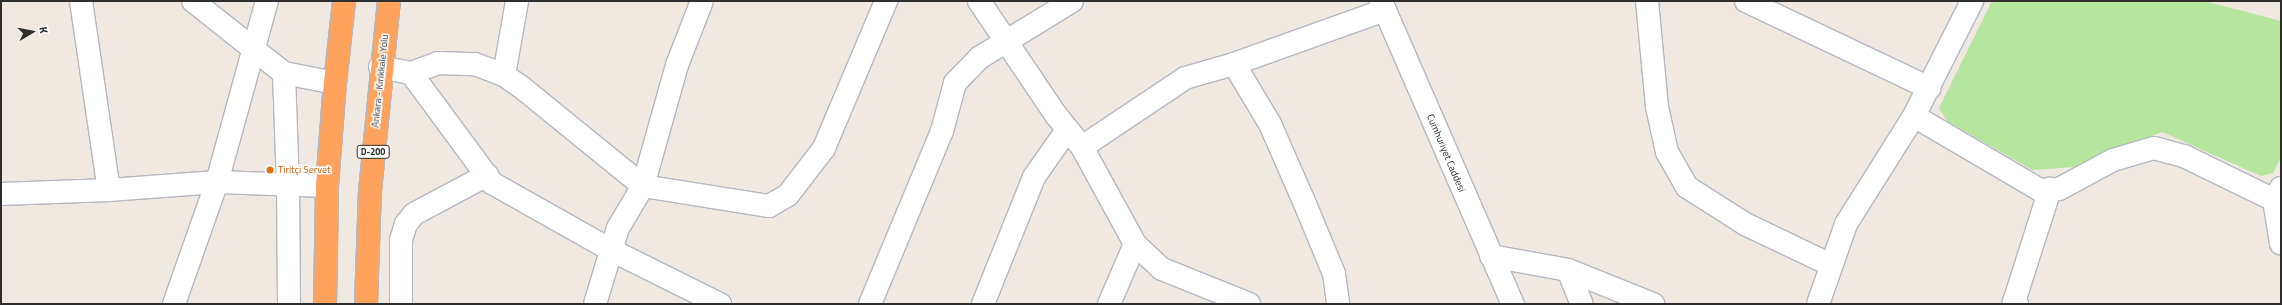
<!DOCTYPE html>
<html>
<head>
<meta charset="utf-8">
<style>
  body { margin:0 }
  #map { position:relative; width:2282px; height:305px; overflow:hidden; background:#efe9e1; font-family:"Titillium Web",sans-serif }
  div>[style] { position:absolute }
  .green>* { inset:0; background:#b6e59e }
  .roads { filter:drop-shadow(1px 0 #b4b7c1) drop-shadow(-1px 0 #b4b7c1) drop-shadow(0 1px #b4b7c1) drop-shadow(0 -1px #b4b7c1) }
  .minor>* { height:22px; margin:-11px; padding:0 11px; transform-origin:11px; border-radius:11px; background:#fff }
  .highway>* { height:22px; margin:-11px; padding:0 11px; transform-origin:11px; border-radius:11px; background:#ffa35c }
  .dots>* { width:11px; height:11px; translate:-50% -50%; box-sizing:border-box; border:2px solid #fff; border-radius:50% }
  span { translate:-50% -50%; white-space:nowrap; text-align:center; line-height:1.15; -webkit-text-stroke:3px #fff; paint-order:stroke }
  .shield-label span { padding:1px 3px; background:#fff; border:1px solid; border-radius:3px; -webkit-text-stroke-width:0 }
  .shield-label { font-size:9px; color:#2e2e2e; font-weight:700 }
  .street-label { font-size:10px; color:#2e2e2e }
  .food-label { font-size:10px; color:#c56008 }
  .left { translate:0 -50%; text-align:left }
  .frame { position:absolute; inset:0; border:2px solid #2e2e2e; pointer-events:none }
  .north { position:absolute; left:12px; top:12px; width:40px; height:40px; -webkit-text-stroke:3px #fff; paint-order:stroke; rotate:80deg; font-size:11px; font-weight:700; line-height:16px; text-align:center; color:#2e2e2e }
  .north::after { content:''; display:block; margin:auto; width:14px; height:18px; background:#2e2e2e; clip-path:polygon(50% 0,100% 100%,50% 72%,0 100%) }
</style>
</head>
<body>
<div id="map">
  <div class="green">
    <div style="clip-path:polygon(1992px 1px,2204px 1px,2281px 21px,2281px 157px,2273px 173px,2261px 176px,2162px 132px,2074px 167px,2032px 170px,1947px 121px,1939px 108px)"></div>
  </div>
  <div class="roads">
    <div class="minor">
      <div style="left:81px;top:1px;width:191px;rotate:81.6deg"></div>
      <div style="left:193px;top:1px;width:116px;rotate:38.4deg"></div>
      <div style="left:284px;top:73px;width:52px;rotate:11.1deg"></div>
      <div style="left:979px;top:1px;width:138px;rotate:56deg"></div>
      <div style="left:1056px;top:115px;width:41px;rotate:50.9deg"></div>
      <div style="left:1082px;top:147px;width:111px;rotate:61.3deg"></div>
      <div style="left:1135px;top:244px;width:37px;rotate:43deg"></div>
      <div style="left:1162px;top:269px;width:94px;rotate:21.9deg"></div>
      <div style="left:1381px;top:1px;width:331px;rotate:66.5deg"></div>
      <div style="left:1647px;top:1px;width:106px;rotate:84.6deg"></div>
      <div style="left:1657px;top:107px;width:46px;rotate:77.5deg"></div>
      <div style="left:1667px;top:152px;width:40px;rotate:60.3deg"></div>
      <div style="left:1687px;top:187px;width:69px;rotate:32.5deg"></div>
      <div style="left:1745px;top:224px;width:95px;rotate:25.5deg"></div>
      <div style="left:1746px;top:1px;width:203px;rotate:25.4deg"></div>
      <div style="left:1234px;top:64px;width:70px;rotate:59deg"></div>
      <div style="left:1270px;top:124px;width:82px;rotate:66.3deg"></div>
      <div style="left:1303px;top:199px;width:81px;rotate:67.5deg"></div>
      <div style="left:1334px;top:274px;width:30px;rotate:82deg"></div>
      <div style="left:380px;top:67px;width:32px;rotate:11deg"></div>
      <div style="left:411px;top:73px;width:137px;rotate:53.6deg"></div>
      <div style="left:492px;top:183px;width:137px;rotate:29.4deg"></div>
      <div style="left:611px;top:250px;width:122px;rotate:26.4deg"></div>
      <div style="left:284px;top:73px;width:113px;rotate:88deg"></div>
      <div style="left:288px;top:186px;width:118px;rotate:89.5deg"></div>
      <div style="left:411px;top:73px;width:29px;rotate:-20deg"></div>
      <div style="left:438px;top:63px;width:37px;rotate:2deg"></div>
      <div style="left:475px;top:64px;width:31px;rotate:21deg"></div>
      <div style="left:504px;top:75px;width:19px;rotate:35deg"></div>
      <div style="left:520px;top:86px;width:159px;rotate:39.1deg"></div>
      <div style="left:643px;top:186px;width:128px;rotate:9deg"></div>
      <div style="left:769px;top:206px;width:22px;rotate:-30deg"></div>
      <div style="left:788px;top:195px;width:59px;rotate:-52.5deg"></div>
      <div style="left:824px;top:148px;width:160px;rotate:-67.1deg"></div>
      <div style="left:504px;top:75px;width:75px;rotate:-80deg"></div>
      <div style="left:1914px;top:116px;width:146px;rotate:30.4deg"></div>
      <div style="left:2040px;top:190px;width:19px;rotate:-3deg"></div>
      <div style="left:2059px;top:189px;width:61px;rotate:-28.2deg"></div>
      <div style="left:2113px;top:160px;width:43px;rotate:-16.3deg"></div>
      <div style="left:2154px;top:148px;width:31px;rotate:15deg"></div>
      <div style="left:2184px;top:156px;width:100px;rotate:26.1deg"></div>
      <div style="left:1082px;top:147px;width:124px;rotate:-33.8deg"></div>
      <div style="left:1185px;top:78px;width:51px;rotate:-15.9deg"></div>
      <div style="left:1234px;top:64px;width:160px;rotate:-19.7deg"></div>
      <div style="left:2281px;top:188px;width:14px;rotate:120deg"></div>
      <div style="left:2274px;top:200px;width:44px;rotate:80.8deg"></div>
      <div style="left:1px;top:194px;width:108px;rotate:-2.1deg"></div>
      <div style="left:109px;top:190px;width:108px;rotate:-4.2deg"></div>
      <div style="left:217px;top:182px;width:110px;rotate:2.1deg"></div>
      <div style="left:1491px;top:256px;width:78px;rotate:10.3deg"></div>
      <div style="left:1568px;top:270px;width:92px;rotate:21.8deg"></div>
      <div style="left:1568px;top:270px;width:37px;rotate:68deg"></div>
      <div style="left:174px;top:304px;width:129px;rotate:-70.6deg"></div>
      <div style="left:217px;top:182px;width:188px;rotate:-74.6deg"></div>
      <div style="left:401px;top:304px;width:64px;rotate:-90deg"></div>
      <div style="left:401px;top:240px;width:17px;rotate:-73deg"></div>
      <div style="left:406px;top:224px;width:13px;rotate:-51deg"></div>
      <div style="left:414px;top:214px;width:83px;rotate:-28.1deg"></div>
      <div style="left:595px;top:304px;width:79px;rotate:-73.2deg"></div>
      <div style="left:618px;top:228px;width:49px;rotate:-59.2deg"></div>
      <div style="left:643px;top:186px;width:126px;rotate:-74.3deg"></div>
      <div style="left:677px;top:65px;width:69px;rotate:-68.7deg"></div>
      <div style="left:870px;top:304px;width:187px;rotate:-67.4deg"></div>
      <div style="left:942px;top:131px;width:50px;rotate:-74.8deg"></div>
      <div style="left:955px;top:83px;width:35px;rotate:-46deg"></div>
      <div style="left:979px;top:58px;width:109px;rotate:-31.5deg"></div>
      <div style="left:983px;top:304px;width:137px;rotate:-68.1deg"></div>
      <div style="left:1034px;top:177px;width:57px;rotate:-54.9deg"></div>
      <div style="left:1109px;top:304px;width:65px;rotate:-66.6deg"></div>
      <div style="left:1818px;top:304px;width:85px;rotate:-70.7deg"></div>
      <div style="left:1846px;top:224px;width:128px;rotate:-57.8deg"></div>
      <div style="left:1914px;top:116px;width:129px;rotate:-63.2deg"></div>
      <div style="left:2017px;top:304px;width:4px;rotate:-146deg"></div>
      <div style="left:2014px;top:302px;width:119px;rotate:-72.3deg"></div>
    </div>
    <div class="highway">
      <div style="left:325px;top:304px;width:118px;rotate:-89deg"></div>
      <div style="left:327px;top:186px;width:103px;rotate:-85.6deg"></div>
      <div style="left:335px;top:83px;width:82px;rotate:-83.7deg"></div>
      <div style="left:366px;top:304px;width:113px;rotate:-88deg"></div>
      <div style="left:370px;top:191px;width:191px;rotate:-84.3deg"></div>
    </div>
  </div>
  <div class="dots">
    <div style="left:270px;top:170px;background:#e8710a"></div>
  </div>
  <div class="shield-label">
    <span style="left:373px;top:152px">D-200</span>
  </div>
  <div class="street-label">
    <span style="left:380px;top:81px;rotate:-84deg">Ankara - Kırıkkale Yolu</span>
    <span style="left:1446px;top:153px;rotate:67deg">Cumhuriyet Caddesi</span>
  </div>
  <div class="food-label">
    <span class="left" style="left:278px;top:170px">Tiritçi Servet</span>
  </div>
  <div class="frame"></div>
  <div class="north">K</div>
</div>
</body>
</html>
